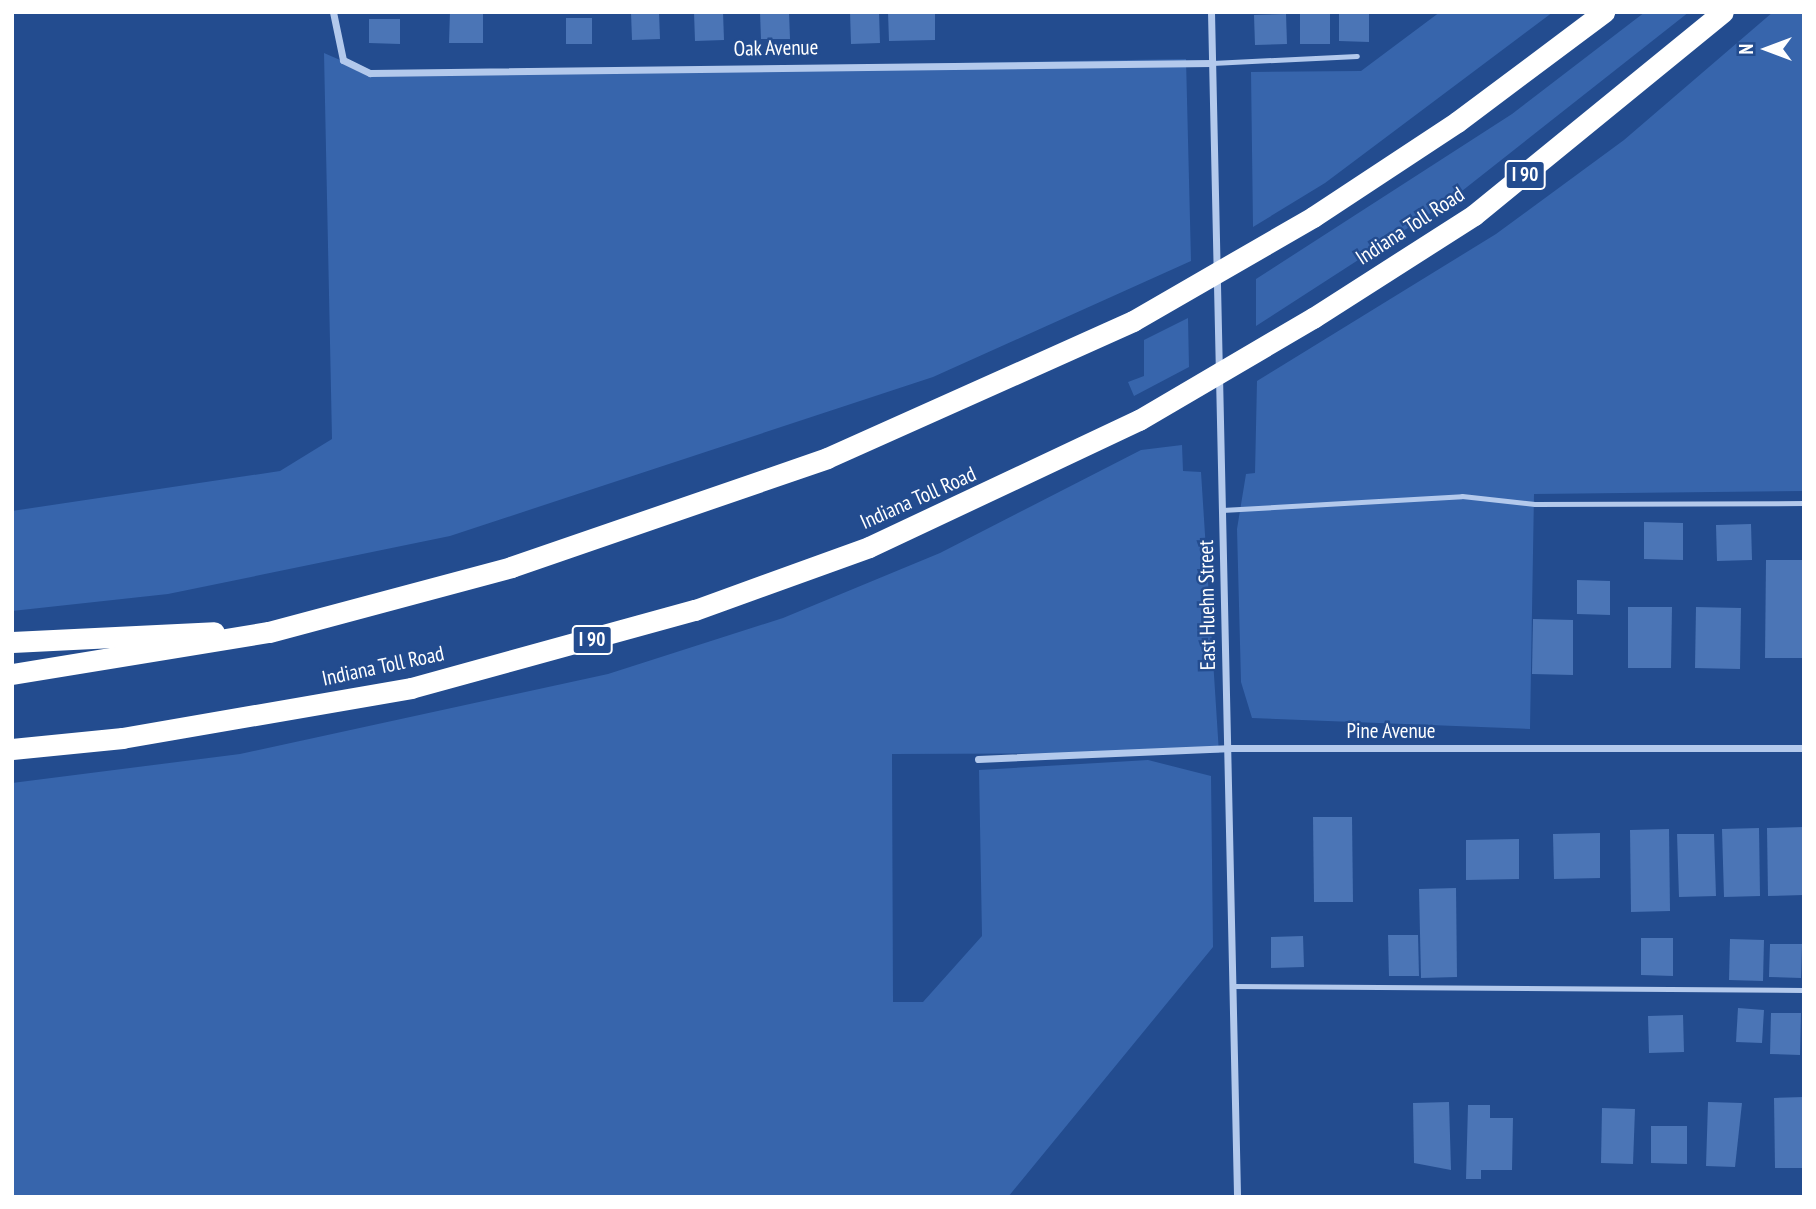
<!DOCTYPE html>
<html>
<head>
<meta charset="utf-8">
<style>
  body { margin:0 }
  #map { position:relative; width:1816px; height:1209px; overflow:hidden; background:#234c8f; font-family:"PT Sans Narrow",sans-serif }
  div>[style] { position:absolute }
  .green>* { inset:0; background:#3765ac }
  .building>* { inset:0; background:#4b75b6 }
  .lane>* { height:5px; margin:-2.5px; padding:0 2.5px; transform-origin:2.5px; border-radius:2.5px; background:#b3c9ec }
  .street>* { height:7px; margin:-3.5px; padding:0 3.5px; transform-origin:3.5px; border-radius:3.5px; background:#b3c9ec }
  .highway>* { height:21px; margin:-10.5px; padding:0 10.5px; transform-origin:10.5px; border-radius:10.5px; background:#fff }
  .highway-bridge>* { height:21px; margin:-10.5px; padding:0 10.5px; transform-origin:10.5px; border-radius:10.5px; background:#fff }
  span { translate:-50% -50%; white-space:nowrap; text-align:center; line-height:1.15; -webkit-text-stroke:5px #234c8f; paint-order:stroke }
  .shield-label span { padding:2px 5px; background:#234c8f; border:2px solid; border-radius:5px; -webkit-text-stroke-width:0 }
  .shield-label { font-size:19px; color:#fff; font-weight:700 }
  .street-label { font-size:21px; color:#fff }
  .frame { position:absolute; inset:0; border:14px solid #fff; pointer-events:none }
  .north { position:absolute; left:1732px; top:14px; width:70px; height:70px; -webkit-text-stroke:5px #234c8f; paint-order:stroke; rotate:270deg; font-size:19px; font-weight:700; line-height:28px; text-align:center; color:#fff }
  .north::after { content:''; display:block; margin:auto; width:24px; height:32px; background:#fff; clip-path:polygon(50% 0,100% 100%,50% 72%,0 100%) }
</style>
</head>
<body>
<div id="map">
  <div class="green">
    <div style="clip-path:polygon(1440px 12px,1553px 12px,1325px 183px,1253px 227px,1251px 72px,1361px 71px)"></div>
    <div style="clip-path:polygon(1645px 12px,1689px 12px,1448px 202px,1256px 326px,1256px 279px,1512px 114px)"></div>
    <div style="clip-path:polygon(1773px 12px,1804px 12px,1804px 491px,1534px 494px,1530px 729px,1252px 718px,1241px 682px,1237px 529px,1246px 474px,1255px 473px,1257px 381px,1496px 234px,1624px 140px)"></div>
    <div style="clip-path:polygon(324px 53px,370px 73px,1186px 59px,1191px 261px,933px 377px,450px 536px,168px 594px,12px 611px,12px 511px,280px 471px,332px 439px)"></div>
    <div style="clip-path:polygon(1188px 318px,1189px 367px,1134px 396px,1128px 382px,1144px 376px,1144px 340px)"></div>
    <div style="clip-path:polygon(1182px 445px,1183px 471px,1201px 472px,1219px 753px,892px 754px,893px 1002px,923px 1002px,982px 936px,979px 770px,1148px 760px,1211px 776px,1213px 947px,1008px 1197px,12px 1197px,12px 783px,240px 754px,608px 674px,783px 618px,940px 553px,1141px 450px)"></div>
  </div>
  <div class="building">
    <div style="clip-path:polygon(450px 12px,483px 12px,483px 43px,449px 43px)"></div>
    <div style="clip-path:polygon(631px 12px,659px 12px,660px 39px,632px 40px)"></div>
    <div style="clip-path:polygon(694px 12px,723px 12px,724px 40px,695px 41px)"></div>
    <div style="clip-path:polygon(760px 12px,789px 12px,790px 39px,761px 39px)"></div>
    <div style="clip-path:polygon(850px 12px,879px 12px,880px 43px,851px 44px)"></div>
    <div style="clip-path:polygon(888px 12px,935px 12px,935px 40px,889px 41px)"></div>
    <div style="clip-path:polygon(1300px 12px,1330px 12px,1330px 44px,1300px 44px)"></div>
    <div style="clip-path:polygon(1339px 12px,1369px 12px,1369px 42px,1339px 41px)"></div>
    <div style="clip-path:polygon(1286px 14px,1287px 44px,1255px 45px,1254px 15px)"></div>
    <div style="clip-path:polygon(566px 18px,592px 18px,592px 44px,566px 44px)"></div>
    <div style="clip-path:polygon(369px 19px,400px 19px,400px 44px,369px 43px)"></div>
    <div style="clip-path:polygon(1644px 522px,1683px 523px,1683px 560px,1644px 559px)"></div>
    <div style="clip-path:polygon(1751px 524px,1752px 560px,1717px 561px,1716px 525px)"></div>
    <div style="clip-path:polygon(1766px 560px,1804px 560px,1804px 658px,1765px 658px)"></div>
    <div style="clip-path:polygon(1577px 580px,1610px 581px,1610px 615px,1577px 614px)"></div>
    <div style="clip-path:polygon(1628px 607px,1672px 607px,1671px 668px,1628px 668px)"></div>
    <div style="clip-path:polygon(1696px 607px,1741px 608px,1740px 669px,1695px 668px)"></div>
    <div style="clip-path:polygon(1533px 619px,1573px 620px,1573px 675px,1532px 674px)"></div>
    <div style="clip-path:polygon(1313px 817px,1352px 817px,1353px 902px,1314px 902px)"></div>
    <div style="clip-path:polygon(1804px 827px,1804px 895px,1768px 896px,1767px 828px)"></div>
    <div style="clip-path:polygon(1759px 828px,1760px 896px,1724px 897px,1722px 829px)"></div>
    <div style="clip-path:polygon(1669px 829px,1670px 911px,1631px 912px,1630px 830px)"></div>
    <div style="clip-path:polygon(1600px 833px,1600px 878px,1554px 879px,1553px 834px)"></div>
    <div style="clip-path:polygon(1677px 834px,1714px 834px,1716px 896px,1679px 897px)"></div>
    <div style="clip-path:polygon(1519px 839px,1519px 879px,1466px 880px,1466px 840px)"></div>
    <div style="clip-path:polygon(1456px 888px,1457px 977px,1421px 978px,1419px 889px)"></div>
    <div style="clip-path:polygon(1388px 935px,1418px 935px,1419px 976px,1389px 976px)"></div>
    <div style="clip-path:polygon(1303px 936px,1304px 967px,1271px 968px,1271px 937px)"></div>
    <div style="clip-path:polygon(1641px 938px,1673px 938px,1673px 976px,1641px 975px)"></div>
    <div style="clip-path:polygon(1730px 939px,1764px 940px,1763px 981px,1729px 980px)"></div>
    <div style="clip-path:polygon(1770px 944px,1802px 944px,1801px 978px,1769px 977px)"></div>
    <div style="clip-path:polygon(1738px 1008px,1764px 1010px,1762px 1043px,1736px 1042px)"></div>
    <div style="clip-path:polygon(1771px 1013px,1801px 1013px,1800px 1055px,1770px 1054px)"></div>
    <div style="clip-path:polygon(1683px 1015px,1684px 1052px,1649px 1053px,1648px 1016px)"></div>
    <div style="clip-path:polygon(1804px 1097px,1804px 1168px,1775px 1168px,1774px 1098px)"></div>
    <div style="clip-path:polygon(1449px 1102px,1451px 1170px,1414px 1163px,1413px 1103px)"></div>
    <div style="clip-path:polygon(1708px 1102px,1742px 1103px,1735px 1167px,1706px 1166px)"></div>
    <div style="clip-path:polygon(1468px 1105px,1490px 1105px,1490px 1118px,1513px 1118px,1512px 1170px,1481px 1170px,1481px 1179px,1466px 1179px)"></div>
    <div style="clip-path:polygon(1602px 1108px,1635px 1109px,1633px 1164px,1601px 1163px)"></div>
    <div style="clip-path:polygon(1651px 1126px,1687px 1126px,1687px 1164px,1651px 1163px)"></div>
  </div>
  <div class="lane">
    <div style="left:1212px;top:63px;width:145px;rotate:-2.8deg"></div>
    <div style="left:1222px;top:510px;width:240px;rotate:-3.3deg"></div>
    <div style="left:1462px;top:496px;width:73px;rotate:6.3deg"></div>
    <div style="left:1535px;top:504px;width:269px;rotate:-0.2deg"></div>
    <div style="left:1232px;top:986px;width:572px;rotate:0.4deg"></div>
  </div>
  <div class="street">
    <div style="left:333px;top:12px;width:49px;rotate:78.2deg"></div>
    <div style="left:343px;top:60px;width:30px;rotate:26deg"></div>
    <div style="left:370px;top:73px;width:842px;rotate:-0.68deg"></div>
    <div style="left:1211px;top:12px;width:1185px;rotate:88.74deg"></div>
    <div style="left:978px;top:759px;width:249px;rotate:-2.5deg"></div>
    <div style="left:1227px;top:748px;width:577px"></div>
  </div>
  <div class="highway">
    <div style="left:1313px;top:217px;width:173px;rotate:-33.4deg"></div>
    <div style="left:1457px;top:122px;width:184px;rotate:-36.8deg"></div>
    <div style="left:1313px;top:318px;width:191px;rotate:-32.6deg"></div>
    <div style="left:1474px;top:215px;width:321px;rotate:-39.2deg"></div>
    <div style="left:12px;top:642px;width:202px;rotate:-2.8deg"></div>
    <div style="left:12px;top:674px;width:260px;rotate:-9.3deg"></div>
    <div style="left:269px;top:632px;width:251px;rotate:-15deg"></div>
    <div style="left:511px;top:567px;width:334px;rotate:-19deg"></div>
    <div style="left:827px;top:458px;width:335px;rotate:-24.1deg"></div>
    <div style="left:12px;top:749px;width:111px;rotate:-5.7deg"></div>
    <div style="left:122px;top:738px;width:293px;rotate:-9.8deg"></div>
    <div style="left:411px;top:688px;width:295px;rotate:-15.4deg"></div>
    <div style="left:695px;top:610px;width:185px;rotate:-19.9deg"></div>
    <div style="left:869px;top:547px;width:298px;rotate:-25.2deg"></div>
  </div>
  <div class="highway-bridge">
    <div style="left:1133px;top:321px;width:208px;rotate:-30deg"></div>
    <div style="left:1139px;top:420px;width:202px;rotate:-30.4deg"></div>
  </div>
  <div class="shield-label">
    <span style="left:1525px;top:175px">I 90</span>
    <span style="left:592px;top:640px">I 90</span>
  </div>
  <div class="street-label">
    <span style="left:776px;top:48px;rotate:-1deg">Oak Avenue</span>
    <span style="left:1410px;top:226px;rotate:-33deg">Indiana Toll Road</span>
    <span style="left:918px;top:498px;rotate:-24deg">Indiana Toll Road</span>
    <span style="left:1207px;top:605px;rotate:-91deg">East Huehn Street</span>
    <span style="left:383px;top:666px;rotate:-12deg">Indiana Toll Road</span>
    <span style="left:1391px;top:731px">Pine Avenue</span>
  </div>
  <div class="frame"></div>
  <div class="north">N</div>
</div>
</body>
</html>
